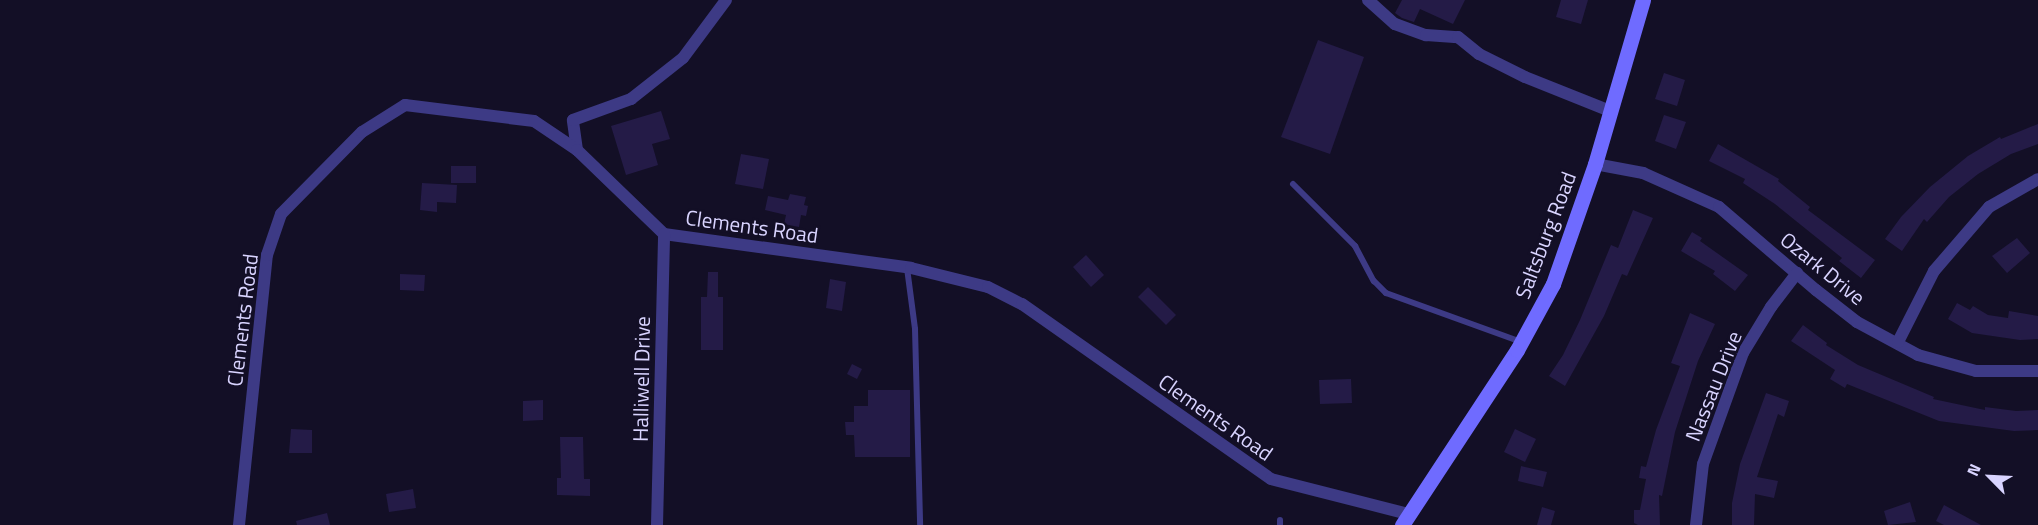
<!DOCTYPE html>
<html>
<head>
<meta charset="utf-8">
<style>
  body { margin:0 }
  #map { position:relative; width:2038px; height:525px; overflow:hidden; background:#130f26; font-family:"Titillium Web",sans-serif }
  div>[style] { position:absolute }
  .building>* { inset:0; background:#241b47 }
  .lane>* { height:6px; margin:-3px; padding:0 3px; transform-origin:3px; border-radius:3px; background:#3d3a85 }
  .street>* { height:12px; margin:-6px; padding:0 6px; transform-origin:6px; border-radius:6px; background:#3d3a85 }
  .secondary>* { height:15px; margin:-7.5px; padding:0 7.5px; transform-origin:7.5px; border-radius:7.5px; background:#6f6bff }
  span { translate:-50% -50%; white-space:nowrap; text-align:center; line-height:1.15; -webkit-text-stroke:5px #130f26; paint-order:stroke }
  .street-label { font-size:21px; color:#d9d4ff }
  .north { position:absolute; left:1960px; top:447px; width:60px; height:60px; -webkit-text-stroke:4px #130f26; paint-order:stroke; rotate:294deg; font-size:16px; font-weight:700; line-height:24px; text-align:center; color:#d9d4ff }
  .north::after { content:''; display:block; margin:auto; width:21px; height:27px; background:#d9d4ff; clip-path:polygon(50% 0,100% 100%,50% 72%,0 100%) }
</style>
</head>
<body>
<div id="map">
  <div class="building">
    <div style="clip-path:polygon(1402px 0,1465px 0,1453px 24px,1420px 9px,1414px 22px,1402px 18px,1395px 13px)"></div>
    <div style="clip-path:polygon(1561px 0,1588px 0,1581px 24px,1556px 17px)"></div>
    <div style="clip-path:polygon(1318px 40px,1364px 57px,1330px 154px,1281px 137px)"></div>
    <div style="clip-path:polygon(1664px 73px,1685px 80px,1677px 106px,1655px 99px)"></div>
    <div style="clip-path:polygon(661px 111px,670px 139px,652px 144px,658px 165px,626px 175px,611px 126px)"></div>
    <div style="clip-path:polygon(1664px 115px,1686px 122px,1676px 149px,1655px 141px)"></div>
    <div style="clip-path:polygon(2038px 124px,2038px 144px,2011px 154px,1978px 174px,1949px 197px,1927px 222px,1924px 219px,1902px 251px,1885px 239px,1901px 217px,1930px 187px,1968px 156px,2000px 137px,2001px 139px)"></div>
    <div style="clip-path:polygon(1718px 144px,1779px 179px,1778px 181px,1810px 207px,1808px 210px,1875px 260px,1861px 278px,1839px 261px,1842px 258px,1775px 204px,1743px 183px,1745px 179px,1709px 161px)"></div>
    <div style="clip-path:polygon(741px 154px,769px 159px,763px 189px,735px 184px)"></div>
    <div style="clip-path:polygon(451px 166px,476px 166px,476px 183px,451px 183px)"></div>
    <div style="clip-path:polygon(422px 183px,457px 185px,456px 203px,437px 202px,437px 212px,420px 210px)"></div>
    <div style="clip-path:polygon(790px 194px,806px 197px,804px 205px,808px 206px,806px 216px,801px 215px,799px 227px,784px 224px,786px 215px,765px 210px,768px 196px,788px 200px)"></div>
    <div style="clip-path:polygon(1633px 210px,1653px 218px,1627px 276px,1622px 274px,1604px 316px,1565px 386px,1549px 376px,1563px 355px,1580px 320px,1611px 245px,1618px 248px)"></div>
    <div style="clip-path:polygon(1692px 232px,1702px 238px,1700px 241px,1748px 275px,1735px 291px,1713px 274px,1715px 271px,1681px 251px)"></div>
    <div style="clip-path:polygon(2017px 238px,2030px 253px,2007px 273px,1992px 256px)"></div>
    <div style="clip-path:polygon(1086px 255px,1104px 275px,1091px 287px,1073px 267px)"></div>
    <div style="clip-path:polygon(708px 272px,718px 272px,718px 297px,723px 297px,723px 350px,701px 350px,701px 297px,707px 297px)"></div>
    <div style="clip-path:polygon(400px 274px,425px 275px,424px 291px,400px 290px)"></div>
    <div style="clip-path:polygon(830px 279px,846px 282px,842px 311px,826px 308px)"></div>
    <div style="clip-path:polygon(1148px 287px,1176px 315px,1166px 325px,1138px 297px)"></div>
    <div style="clip-path:polygon(1957px 303px,1970px 310px,1973px 306px,1988px 315px,2008px 318px,2009px 311px,2038px 316px,2038px 339px,2020px 340px,1972px 333px,1948px 319px)"></div>
    <div style="clip-path:polygon(1690px 313px,1715px 324px,1698px 361px,1675px 432px,1662px 496px,1659px 495px,1660px 525px,1638px 525px,1634px 523px,1634px 510px,1640px 510px,1646px 479px,1639px 478px,1641px 466px,1646px 467px,1656px 430px,1680px 366px,1671px 363px)"></div>
    <div style="clip-path:polygon(1803px 325px,1827px 343px,1826px 345px,1858px 365px,1934px 397px,1933px 399px,1985px 410px,1985px 407px,2016px 411px,2038px 410px,2038px 430px,2014px 431px,1939px 421px,1847px 384px,1845px 388px,1830px 379px,1835px 370px,1791px 341px)"></div>
    <div style="clip-path:polygon(852px 364px,862px 369px,857px 379px,847px 374px)"></div>
    <div style="clip-path:polygon(1351px 379px,1352px 403px,1320px 404px,1319px 380px)"></div>
    <div style="clip-path:polygon(868px 390px,910px 390px,910px 457px,855px 457px,854px 435px,846px 435px,845px 422px,854px 422px,854px 406px,868px 406px)"></div>
    <div style="clip-path:polygon(1766px 393px,1789px 401px,1784px 417px,1778px 414px,1757px 477px,1778px 481px,1774px 498px,1755px 494px,1754px 525px,1732px 525px,1732px 503px,1740px 464px)"></div>
    <div style="clip-path:polygon(543px 400px,543px 420px,523px 421px,523px 401px)"></div>
    <div style="clip-path:polygon(291px 429px,312px 430px,312px 453px,289px 453px)"></div>
    <div style="clip-path:polygon(1515px 429px,1536px 439px,1525px 462px,1504px 452px)"></div>
    <div style="clip-path:polygon(560px 437px,583px 437px,584px 479px,590px 479px,590px 496px,557px 495px,557px 478px,561px 478px)"></div>
    <div style="clip-path:polygon(1521px 466px,1547px 472px,1543px 487px,1518px 481px)"></div>
    <div style="clip-path:polygon(413px 489px,416px 508px,389px 512px,386px 494px)"></div>
    <div style="clip-path:polygon(1910px 502px,1916px 522px,1888px 525px,1884px 511px)"></div>
    <div style="clip-path:polygon(1944px 505px,1981px 525px,1944px 525px,1936px 521px)"></div>
    <div style="clip-path:polygon(1542px 507px,1555px 511px,1551px 525px,1537px 525px)"></div>
    <div style="clip-path:polygon(327px 513px,330px 525px,297px 525px,296px 521px)"></div>
  </div>
  <div class="lane">
    <div style="left:1293px;top:184px;width:88px;rotate:45deg"></div>
    <div style="left:1355px;top:246px;width:40px;rotate:62deg"></div>
    <div style="left:1374px;top:281px;width:17px;rotate:45deg"></div>
    <div style="left:1386px;top:293px;width:144px;rotate:19.9deg"></div>
    <div style="left:907px;top:268px;width:62px;rotate:82.5deg"></div>
    <div style="left:915px;top:329px;width:196px;rotate:88.5deg"></div>
    <div style="left:1280px;top:525px;width:5px;rotate:-90deg"></div>
  </div>
  <div class="street">
    <div style="left:1368px;top:0;width:36px;rotate:42deg"></div>
    <div style="left:1395px;top:24px;width:33px;rotate:20deg"></div>
    <div style="left:1426px;top:35px;width:32px;rotate:4deg"></div>
    <div style="left:1458px;top:37px;width:27px;rotate:39deg"></div>
    <div style="left:1479px;top:54px;width:51px;rotate:26.6deg"></div>
    <div style="left:1525px;top:77px;width:92px;rotate:21.8deg"></div>
    <div style="left:577px;top:150px;width:30px;rotate:-98deg"></div>
    <div style="left:573px;top:120px;width:62px;rotate:-19.9deg"></div>
    <div style="left:631px;top:99px;width:66px;rotate:-38.3deg"></div>
    <div style="left:683px;top:58px;width:72px;rotate:-53.4deg"></div>
    <div style="left:1595px;top:164px;width:49px;rotate:10.6deg"></div>
    <div style="left:1643px;top:173px;width:83px;rotate:24.1deg"></div>
    <div style="left:1719px;top:207px;width:128px;rotate:40.6deg"></div>
    <div style="left:1816px;top:290px;width:52px;rotate:38deg"></div>
    <div style="left:1857px;top:322px;width:69px;rotate:28.4deg"></div>
    <div style="left:1918px;top:355px;width:60px;rotate:15.4deg"></div>
    <div style="left:1976px;top:371px;width:62px"></div>
    <div style="left:1898px;top:342px;width:80px;rotate:-63.1deg"></div>
    <div style="left:1934px;top:271px;width:84px;rotate:-49.3deg"></div>
    <div style="left:1989px;top:207px;width:56px;rotate:-29.7deg"></div>
    <div style="left:239px;top:525px;width:271px;rotate:-84.1deg"></div>
    <div style="left:267px;top:255px;width:43px;rotate:-71.1deg"></div>
    <div style="left:281px;top:214px;width:115px;rotate:-45.4deg"></div>
    <div style="left:362px;top:132px;width:51px;rotate:-32.1deg"></div>
    <div style="left:405px;top:105px;width:130px;rotate:7.1deg"></div>
    <div style="left:534px;top:121px;width:52px;rotate:34deg"></div>
    <div style="left:577px;top:150px;width:121px;rotate:44deg"></div>
    <div style="left:664px;top:234px;width:249px;rotate:7.8deg"></div>
    <div style="left:911px;top:268px;width:79px;rotate:13.9deg"></div>
    <div style="left:988px;top:287px;width:38px;rotate:27deg"></div>
    <div style="left:1022px;top:304px;width:304px;rotate:35.1deg"></div>
    <div style="left:1271px;top:479px;width:141px;rotate:14.3deg"></div>
    <div style="left:657px;top:525px;width:291px;rotate:-88.6deg"></div>
    <div style="left:1696px;top:525px;width:61px;rotate:-83.5deg"></div>
    <div style="left:1703px;top:464px;width:118px;rotate:-70.2deg"></div>
    <div style="left:1743px;top:353px;width:54px;rotate:-58.7deg"></div>
    <div style="left:1771px;top:307px;width:43px;rotate:-52.6deg"></div>
  </div>
  <div class="secondary">
    <div style="left:1402px;top:525px;width:209px;rotate:-56.7deg"></div>
    <div style="left:1517px;top:350px;width:75px;rotate:-61.4deg"></div>
    <div style="left:1553px;top:284px;width:127px;rotate:-70.7deg"></div>
    <div style="left:1595px;top:164px;width:171px;rotate:-73.7deg"></div>
  </div>
  <div class="street-label">
    <span style="left:752px;top:226px;rotate:8deg">Clements Road</span>
    <span style="left:1545px;top:235px;rotate:-69deg">Saltsburg Road</span>
    <span style="left:1823px;top:268px;rotate:39deg">Ozark Drive</span>
    <span style="left:242px;top:320px;rotate:-83deg">Clements Road</span>
    <span style="left:641px;top:379px;rotate:-89deg">Halliwell Drive</span>
    <span style="left:1713px;top:386px;rotate:-68deg">Nassau Drive</span>
    <span style="left:1216px;top:417px;rotate:35deg">Clements Road</span>
  </div>
  <div class="north">N</div>
</div>
</body>
</html>
